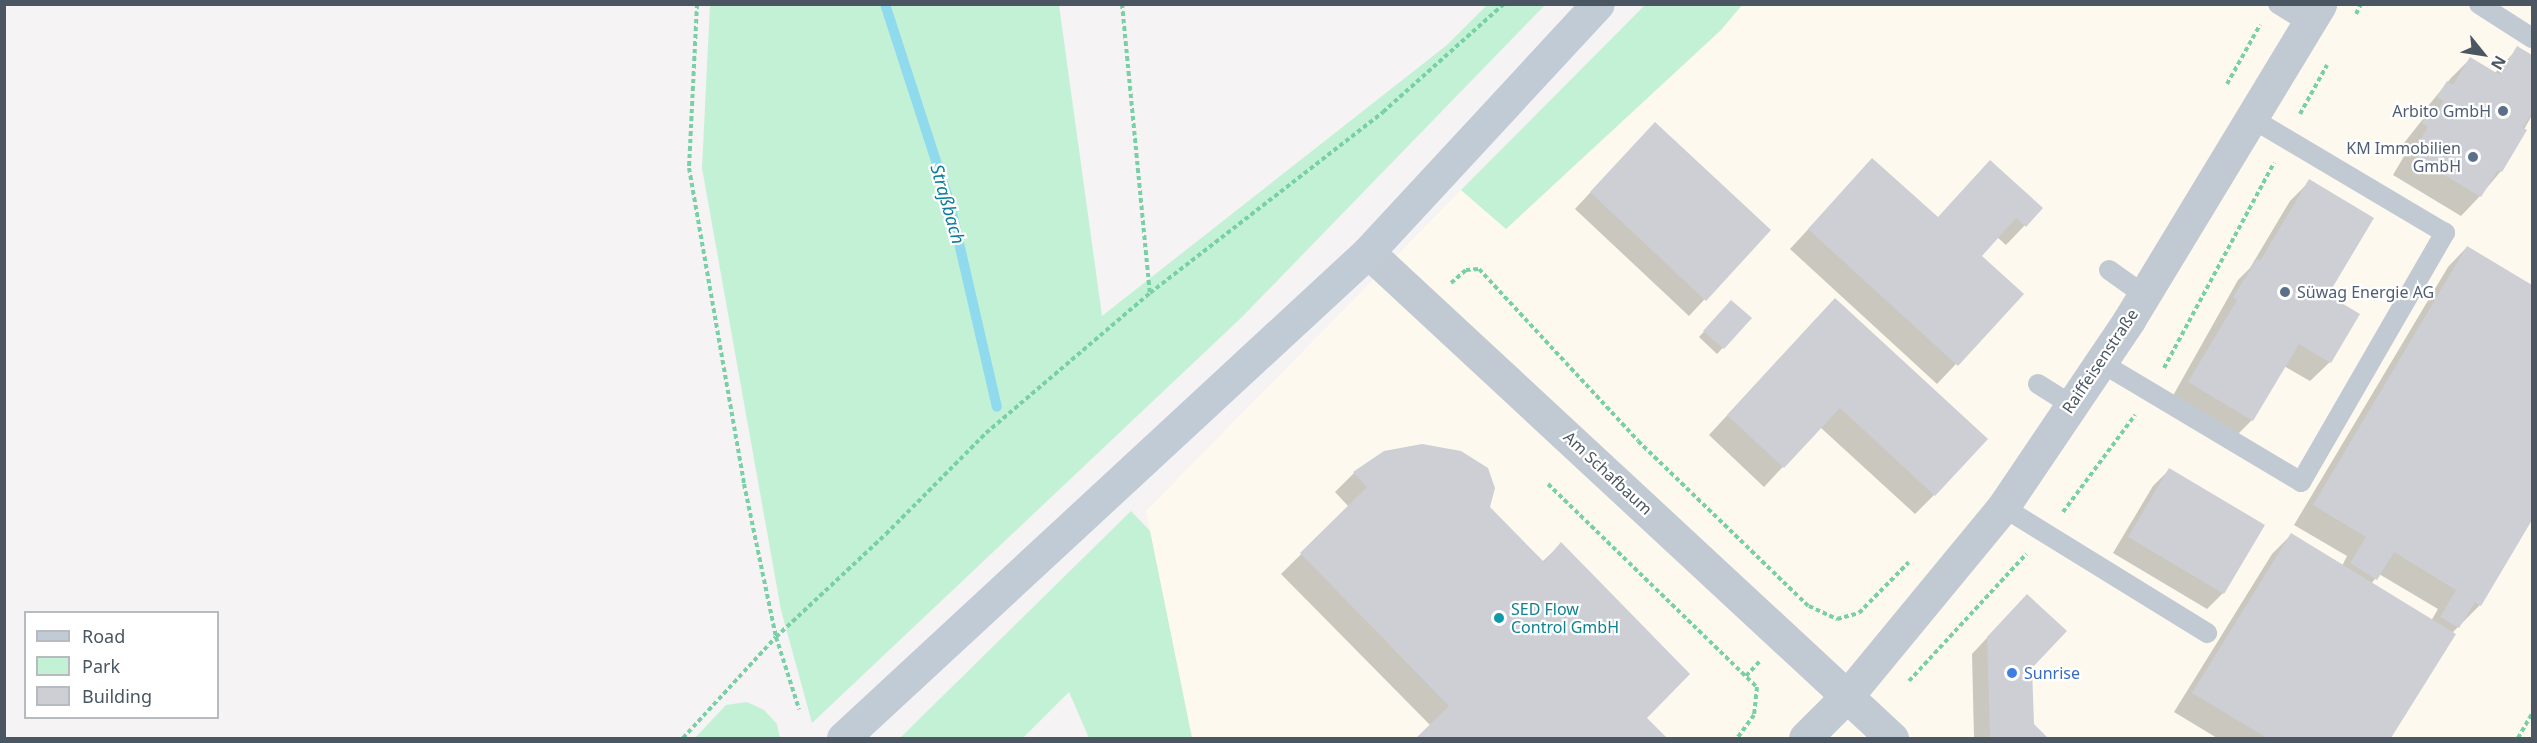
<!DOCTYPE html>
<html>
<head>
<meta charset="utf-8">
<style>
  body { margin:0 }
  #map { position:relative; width:2537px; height:743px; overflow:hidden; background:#f5f3f3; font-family:"Noto Sans",sans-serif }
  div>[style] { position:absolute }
  .commercial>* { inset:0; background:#fdf9ef }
  .green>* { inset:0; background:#c3f1d5 }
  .shadow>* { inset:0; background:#0003 }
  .stream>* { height:10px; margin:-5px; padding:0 5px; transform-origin:5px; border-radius:5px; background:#90daee }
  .building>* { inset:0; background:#cdcfd5 }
  .path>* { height:4px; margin-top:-2px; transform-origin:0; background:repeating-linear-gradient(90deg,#7ad0a6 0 4.5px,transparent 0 7.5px) }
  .service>* { height:20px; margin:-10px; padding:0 10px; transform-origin:10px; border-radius:10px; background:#c1cad2 }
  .minor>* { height:33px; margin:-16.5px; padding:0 16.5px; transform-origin:16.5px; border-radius:16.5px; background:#c1cad2 }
  .secondary>* { height:33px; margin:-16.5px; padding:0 16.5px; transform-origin:16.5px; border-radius:16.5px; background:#c1cbd6 }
  .dots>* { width:16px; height:16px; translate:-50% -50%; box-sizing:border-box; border:3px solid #fff; border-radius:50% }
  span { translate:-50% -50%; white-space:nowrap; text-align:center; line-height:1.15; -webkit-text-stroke:4.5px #fff; paint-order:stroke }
  .service-label { font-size:16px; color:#4e5e75 }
  .right { translate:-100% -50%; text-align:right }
  .left { translate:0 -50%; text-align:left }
  .street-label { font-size:16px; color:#4a5661 }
  .culture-label { font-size:16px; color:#0d838f }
  .shop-label { font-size:16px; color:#366cbe }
  .water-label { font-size:18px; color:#0c7c9b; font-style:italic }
  .frame { position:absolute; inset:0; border:6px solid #4a5661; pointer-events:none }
  .legend { position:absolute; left:24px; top:611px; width:195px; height:108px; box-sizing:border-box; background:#fff; border:2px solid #b7bbc0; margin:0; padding:8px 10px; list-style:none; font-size:18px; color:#4a5661 }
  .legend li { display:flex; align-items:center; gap:12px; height:30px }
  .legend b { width:30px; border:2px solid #b7bbc0 }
  .north { position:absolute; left:2453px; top:24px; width:60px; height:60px; -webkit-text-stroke:4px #fff; paint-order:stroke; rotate:120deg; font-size:16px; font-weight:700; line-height:24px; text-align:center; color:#4a5661 }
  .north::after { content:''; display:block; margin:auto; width:21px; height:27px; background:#4a5661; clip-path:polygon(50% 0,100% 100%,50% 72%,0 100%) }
</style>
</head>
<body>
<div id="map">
  <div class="commercial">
    <div style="clip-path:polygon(1742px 5px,2532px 5px,2532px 738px,1192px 738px,1146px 511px,1461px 190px,1506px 229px,1721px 30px)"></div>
  </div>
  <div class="green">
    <div style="clip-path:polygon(710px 5px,1059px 5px,1102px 316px,1447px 45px,1487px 5px,1545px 5px,1242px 317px,812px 723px,781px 610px,702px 168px)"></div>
    <div style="clip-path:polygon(1645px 5px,1742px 5px,1721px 30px,1506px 229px,1461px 190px)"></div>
    <div style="clip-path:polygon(1131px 511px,1150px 531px,1192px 738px,1089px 738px,1069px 692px,1023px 738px,900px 738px)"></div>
    <div style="clip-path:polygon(747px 702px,764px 710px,777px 724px,780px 738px,695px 738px,726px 705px)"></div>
  </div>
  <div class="shadow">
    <div style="clip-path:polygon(2518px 48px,2532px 57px,2532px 115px,2501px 171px,2480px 196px,2461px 216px,2393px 175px,2410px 146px,2404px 143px,2423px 119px,2419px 117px,2451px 78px,2470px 59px,2494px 74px)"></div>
    <div style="clip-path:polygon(1640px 139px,1769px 230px,1689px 316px,1575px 209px)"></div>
    <div style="clip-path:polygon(1872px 160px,1937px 219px,2041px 208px,2006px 245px,1997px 237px,1980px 256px,2022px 294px,1937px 384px,1790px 249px)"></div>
    <div style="clip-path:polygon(2310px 181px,2326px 295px,2330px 362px,2310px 381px,2284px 366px,2252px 420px,2233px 439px,2170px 401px,2238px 280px,2250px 268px,2290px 201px)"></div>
    <div style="clip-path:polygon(evenodd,2467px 247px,2532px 286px,2532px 517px,2480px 605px,2452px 633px,2390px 738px,2217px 738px,2174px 712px,2272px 554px,2291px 535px,2342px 566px,2347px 556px,2294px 525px,2448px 267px,2467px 247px,2379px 574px,2438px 609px,2431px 621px,2371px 584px,2379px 574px)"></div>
    <div style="clip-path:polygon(1731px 302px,1750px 319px,1717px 354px,1699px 337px)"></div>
    <div style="clip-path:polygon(1816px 319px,1934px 495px,1915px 514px,1820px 427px,1764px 487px,1709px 435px)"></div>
    <div style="clip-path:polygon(1385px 452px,1488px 507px,1542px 562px,1561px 544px,1645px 718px,1665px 738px,1418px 738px,1431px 726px,1281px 574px,1349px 507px,1335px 492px,1354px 473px)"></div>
    <div style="clip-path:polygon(2169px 470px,2223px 593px,2207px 609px,2113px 553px,2153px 486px)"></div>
    <div style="clip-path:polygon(2011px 612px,2031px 667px,2032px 725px,2046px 738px,1974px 738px,1972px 654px)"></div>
  </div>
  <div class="stream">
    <div style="left:885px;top:4px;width:210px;rotate:72deg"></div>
    <div style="left:950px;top:204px;width:208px;rotate:77deg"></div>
  </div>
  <div class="building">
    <div style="clip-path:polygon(2517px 46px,2532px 55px,2532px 112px,2523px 128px,2527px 130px,2502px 172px,2498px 170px,2481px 197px,2411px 155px,2428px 127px,2422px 123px,2431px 108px,2437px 112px,2443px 101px,2437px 97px,2447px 81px,2453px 85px,2470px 57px,2500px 75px)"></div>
    <div style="clip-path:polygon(1655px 122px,1771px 230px,1706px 301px,1590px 192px)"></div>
    <div style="clip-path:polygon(1872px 158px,1938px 217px,1990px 160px,2043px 208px,2026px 227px,2016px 218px,1982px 256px,2024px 294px,1958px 366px,1808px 229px)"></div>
    <div style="clip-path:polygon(2309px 179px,2374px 218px,2328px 295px,2360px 314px,2331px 363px,2299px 344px,2253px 421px,2188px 382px,2237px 300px,2233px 297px,2257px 259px,2260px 261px)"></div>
    <div style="clip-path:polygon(2467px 246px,2532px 285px,2532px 520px,2481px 606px,2475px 602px,2459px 628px,2440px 617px,2456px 590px,2394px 552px,2377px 580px,2350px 563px,2366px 537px,2313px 505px)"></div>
    <div style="clip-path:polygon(1835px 298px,1988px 439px,1935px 496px,1840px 408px,1784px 468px,1727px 415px)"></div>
    <div style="clip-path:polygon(1731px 300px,1752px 318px,1724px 349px,1703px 331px)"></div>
    <div style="clip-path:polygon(1422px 444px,1461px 451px,1488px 468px,1495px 488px,1490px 507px,1544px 562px,1561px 542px,1690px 674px,1647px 718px,1667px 738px,1416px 738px,1449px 706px,1300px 553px,1367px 487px,1353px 472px,1384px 451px)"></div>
    <div style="clip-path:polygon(2169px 468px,2265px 525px,2224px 594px,2128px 537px)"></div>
    <div style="clip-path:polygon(2291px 533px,2456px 634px,2391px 738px,2267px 738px,2192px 693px)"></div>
    <div style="clip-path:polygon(2027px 594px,2067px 631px,2032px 668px,2034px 724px,2048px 738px,1990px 738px,1987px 637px)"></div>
  </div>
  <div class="path">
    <div style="left:697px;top:4px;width:164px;rotate:92.8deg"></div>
    <div style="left:689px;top:168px;width:321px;rotate:80.1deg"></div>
    <div style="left:744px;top:484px;width:156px;rotate:78.2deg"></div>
    <div style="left:776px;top:637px;width:76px;rotate:72.3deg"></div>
    <div style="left:1122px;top:4px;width:290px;rotate:84.5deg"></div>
    <div style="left:2356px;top:14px;width:11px;rotate:-63deg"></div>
    <div style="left:2227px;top:84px;width:68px;rotate:-60.8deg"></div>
    <div style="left:2300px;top:114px;width:56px;rotate:-61.1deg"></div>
    <div style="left:1451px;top:283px;width:20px;rotate:-41deg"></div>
    <div style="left:1466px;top:270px;width:13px;rotate:-4deg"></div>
    <div style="left:1479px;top:269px;width:234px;rotate:47.2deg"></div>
    <div style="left:1638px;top:441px;width:237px;rotate:44.1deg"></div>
    <div style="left:2164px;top:368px;width:233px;rotate:-61.8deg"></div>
    <div style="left:1548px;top:484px;width:291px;rotate:44.2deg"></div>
    <div style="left:1757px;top:687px;width:28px;rotate:96deg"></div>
    <div style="left:1754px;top:715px;width:29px;rotate:126deg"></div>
    <div style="left:2063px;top:512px;width:121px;rotate:-53.4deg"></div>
    <div style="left:1809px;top:606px;width:31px;rotate:25deg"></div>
    <div style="left:1837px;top:619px;width:23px;rotate:-15deg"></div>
    <div style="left:1859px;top:613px;width:71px;rotate:-45.6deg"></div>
    <div style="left:1746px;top:676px;width:21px;rotate:-47deg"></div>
    <div style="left:1909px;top:681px;width:173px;rotate:-47.3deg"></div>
    <div style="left:683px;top:738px;width:137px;rotate:-47.4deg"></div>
    <div style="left:776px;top:637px;width:151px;rotate:-43.1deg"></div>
    <div style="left:886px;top:534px;width:142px;rotate:-45.3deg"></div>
    <div style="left:986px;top:433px;width:216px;rotate:-40.5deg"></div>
    <div style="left:1150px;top:293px;width:295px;rotate:-37.8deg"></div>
    <div style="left:1383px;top:112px;width:162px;rotate:-41.8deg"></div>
    <div style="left:2518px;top:738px;width:28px;rotate:-60deg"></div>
  </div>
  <div class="service">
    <div style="left:2278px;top:4px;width:36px;rotate:32deg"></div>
    <div style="left:2479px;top:4px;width:63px;rotate:32.7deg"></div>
    <div style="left:2109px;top:270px;width:43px;rotate:35.5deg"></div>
    <div style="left:2100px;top:362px;width:234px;rotate:30.8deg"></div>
    <div style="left:2301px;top:482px;width:288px;rotate:-60deg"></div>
    <div style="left:2445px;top:233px;width:226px;rotate:-149.3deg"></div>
    <div style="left:2038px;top:384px;width:39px;rotate:32deg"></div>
    <div style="left:2003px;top:507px;width:240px;rotate:31.7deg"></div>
  </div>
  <div class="minor">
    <div style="left:1368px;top:252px;width:715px;rotate:42.85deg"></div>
    <div style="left:1805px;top:738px;width:61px;rotate:-45deg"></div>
    <div style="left:1848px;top:695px;width:244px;rotate:-50.5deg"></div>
    <div style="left:2003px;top:507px;width:225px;rotate:-56deg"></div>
    <div style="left:2129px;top:320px;width:369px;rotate:-58.8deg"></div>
  </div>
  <div class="secondary">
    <div style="left:843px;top:738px;width:715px;rotate:-42.79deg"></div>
    <div style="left:1368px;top:252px;width:338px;rotate:-47.2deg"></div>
  </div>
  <div class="dots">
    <div style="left:2503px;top:111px;background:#5c6f8a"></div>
    <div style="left:2473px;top:157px;background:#5c6f8a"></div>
    <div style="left:2285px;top:292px;background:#5c6f8a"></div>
    <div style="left:1499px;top:618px;background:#0f9aa8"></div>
    <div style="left:2012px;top:673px;background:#3f7fe0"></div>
  </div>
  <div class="service-label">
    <span class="right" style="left:2491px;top:111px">Arbito GmbH</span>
    <span class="right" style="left:2461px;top:157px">KM Immobilien<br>GmbH</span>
    <span class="left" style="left:2297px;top:292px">Süwag Energie AG</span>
  </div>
  <div class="street-label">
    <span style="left:2100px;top:361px;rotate:-56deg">Raiffeisenstraße</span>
    <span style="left:1608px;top:473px;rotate:43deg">Am Schafbaum</span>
  </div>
  <div class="culture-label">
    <span class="left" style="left:1511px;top:618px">SED Flow<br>Control GmbH</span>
  </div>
  <div class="shop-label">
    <span class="left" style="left:2024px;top:673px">Sunrise</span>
  </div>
  <div class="water-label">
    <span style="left:948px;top:204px;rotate:74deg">Straßbach</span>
  </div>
  <div class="frame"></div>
  <ul class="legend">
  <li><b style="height:8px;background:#c1cbd6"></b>Road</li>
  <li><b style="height:16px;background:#c3f1d5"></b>Park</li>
  <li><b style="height:16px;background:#cdcfd5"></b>Building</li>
  </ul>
  <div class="north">N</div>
</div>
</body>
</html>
